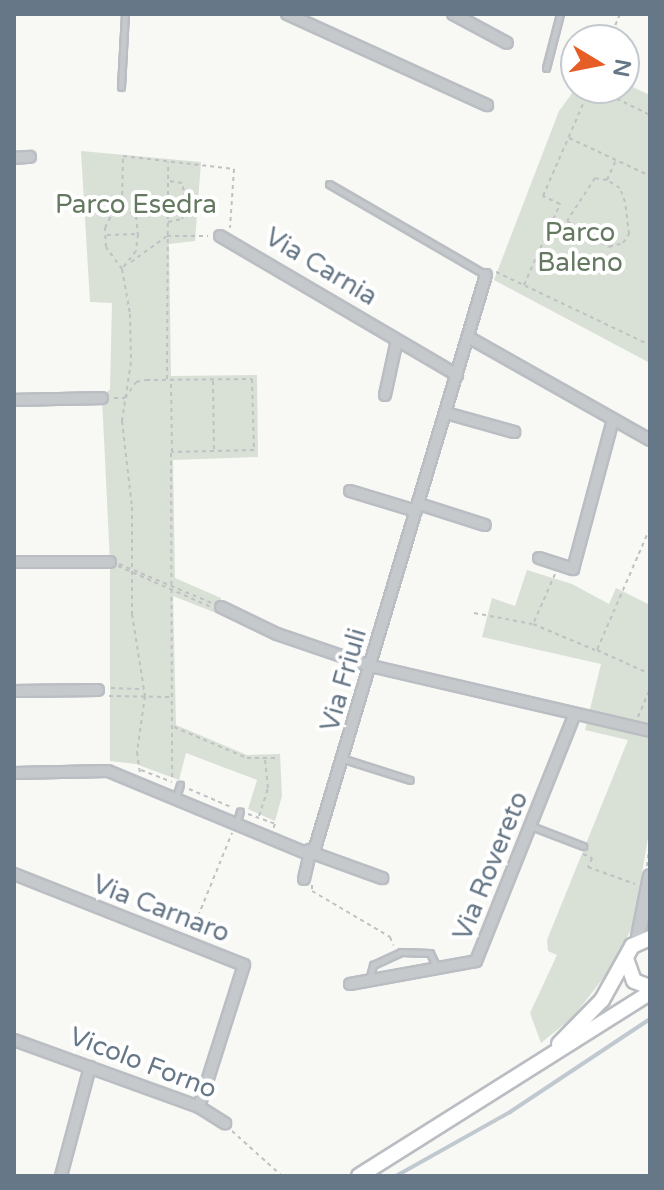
<!DOCTYPE html>
<html>
<head>
<meta charset="utf-8">
<style>
  body { margin:0 }
  #map { position:relative; width:664px; height:1190px; overflow:hidden; background:#f8f8f5; font-family:"Varela Round",sans-serif }
  div>[style] { position:absolute }
  .green>* { inset:0; background:#d9e0d6 }
  .stream>* { height:4px; margin:-2px; padding:0 2px; transform-origin:2px; border-radius:2px; background:#c0c9cf }
  .path>* { height:2px; margin-top:-1px; transform-origin:0; background:repeating-linear-gradient(90deg,#bfc1c3 0 4px,transparent 0 8px) }
  .roads { filter:drop-shadow(2px 0 #babec3) drop-shadow(-2px 0 #babec3) drop-shadow(0 2px #babec3) drop-shadow(0 -2px #babec3) }
  .service>* { height:5px; margin:-2.5px; padding:0 2.5px; transform-origin:2.5px; border-radius:2.5px; background:#c5c9cc }
  .minor>* { height:10px; margin:-5px; padding:0 5px; transform-origin:5px; border-radius:5px; background:#c5c9cc }
  .tertiary>* { height:12px; margin:-6px; padding:0 6px; transform-origin:6px; border-radius:6px; background:#c5c9cc }
  .secondary>* { height:14px; margin:-7px; padding:0 7px; transform-origin:7px; border-radius:7px; background:#fff }
  span { translate:-50% -50%; white-space:nowrap; text-align:center; line-height:1.15; -webkit-text-stroke:8px #fff; paint-order:stroke }
  .park-label { font-size:26px; color:#657961 }
  .street-label { font-size:26px; color:#667787 }
  .frame { position:absolute; inset:0; border:16px solid #667787; pointer-events:none }
  .north { position:absolute; left:560px; top:24px; width:80px; height:80px; box-sizing:border-box; background:#fff; border:2px solid #c2c9cf; border-radius:50%; rotate:100deg; font-size:22px; font-weight:700; line-height:32px; text-align:center; color:#667787 }
  .north::after { content:''; display:block; margin:auto; width:28px; height:36px; background:#e75d26; clip-path:polygon(50% 0,100% 100%,50% 72%,0 100%) }
</style>
</head>
<body>
<div id="map">
  <div class="green">
    <div style="clip-path:polygon(624px 83px,650px 95px,650px 363px,494px 280px,559px 111px,576px 88px,624px 88px)"></div>
    <div style="clip-path:polygon(81px 151px,201px 162px,195px 241px,169px 244px,171px 376px,257px 375px,258px 457px,173px 460px,175px 578px,221px 598px,221px 615px,173px 596px,176px 725px,247px 755px,280px 754px,282px 796px,275px 821px,248px 809px,257px 780px,186px 753px,179px 780px,136px 764px,110px 761px,110px 562px,102px 398px,110px 389px,112px 303px,90px 302px)"></div>
    <div style="clip-path:polygon(527px 570px,572px 584px,609px 604px,616px 588px,650px 605px,650px 826px,633px 926px,608px 972px,573px 1017px,541px 1043px,530px 1013px,557px 955px,548px 951px,547px 940px,628px 740px,585px 730px,601px 664px,482px 637px,492px 598px,515px 606px)"></div>
  </div>
  <div class="stream">
    <div style="left:396px;top:1176px;width:131px;rotate:-29.3deg"></div>
    <div style="left:510px;top:1112px;width:168px;rotate:-33.6deg"></div>
  </div>
  <div class="path">
    <div style="left:609px;top:40px;width:28px;rotate:-67deg"></div>
    <div style="left:595px;top:88px;width:61px;rotate:26.1deg"></div>
    <div style="left:569px;top:138px;width:89px;rotate:25.1deg"></div>
    <div style="left:607px;top:180px;width:12px;rotate:-171deg"></div>
    <div style="left:595px;top:178px;width:51px;rotate:123.1deg"></div>
    <div style="left:567px;top:221px;width:49px;rotate:31.8deg"></div>
    <div style="left:609px;top:247px;width:15px;rotate:-16deg"></div>
    <div style="left:623px;top:243px;width:11px;rotate:-56deg"></div>
    <div style="left:629px;top:234px;width:32px;rotate:-97deg"></div>
    <div style="left:625px;top:202px;width:15px;rotate:-110deg"></div>
    <div style="left:620px;top:188px;width:15px;rotate:-148deg"></div>
    <div style="left:607px;top:180px;width:22px;rotate:-66deg"></div>
    <div style="left:117px;top:203px;width:23px;rotate:34deg"></div>
    <div style="left:136px;top:216px;width:18px;rotate:84deg"></div>
    <div style="left:138px;top:234px;width:17px;rotate:97deg"></div>
    <div style="left:136px;top:251px;width:23px;rotate:128deg"></div>
    <div style="left:122px;top:269px;width:27px;rotate:-126deg"></div>
    <div style="left:106px;top:247px;width:19px;rotate:-93deg"></div>
    <div style="left:105px;top:228px;width:28px;rotate:-64deg"></div>
    <div style="left:122px;top:203px;width:47px;rotate:-88.8deg"></div>
    <div style="left:123px;top:156px;width:112px;rotate:6.7deg"></div>
    <div style="left:234px;top:169px;width:59px;rotate:93.9deg"></div>
    <div style="left:168px;top:222px;width:14px;rotate:-12deg"></div>
    <div style="left:182px;top:219px;width:14px;rotate:-69deg"></div>
    <div style="left:187px;top:206px;width:24px;rotate:-102deg"></div>
    <div style="left:182px;top:183px;width:13px;rotate:-171deg"></div>
    <div style="left:107px;top:235px;width:30px;rotate:-2deg"></div>
    <div style="left:131px;top:262px;width:44px;rotate:-35.8deg"></div>
    <div style="left:167px;top:236px;width:41px"></div>
    <div style="left:122px;top:269px;width:46px;rotate:79.9deg"></div>
    <div style="left:130px;top:314px;width:48px;rotate:88.8deg"></div>
    <div style="left:131px;top:362px;width:60px;rotate:98.7deg"></div>
    <div style="left:122px;top:421px;width:87px;rotate:83.4deg"></div>
    <div style="left:132px;top:507px;width:107px;rotate:90deg"></div>
    <div style="left:132px;top:614px;width:83px;rotate:81deg"></div>
    <div style="left:145px;top:696px;width:57px;rotate:98.1deg"></div>
    <div style="left:137px;top:752px;width:21px;rotate:82deg"></div>
    <div style="left:496px;top:272px;width:170px;rotate:25.4deg"></div>
    <div style="left:524px;top:285px;width:89px;rotate:-66deg"></div>
    <div style="left:560px;top:204px;width:19px;rotate:-155deg"></div>
    <div style="left:543px;top:196px;width:118px;rotate:-66.5deg"></div>
    <div style="left:650px;top:357px;width:4px;rotate:90deg"></div>
    <div style="left:167px;top:379px;width:217px;rotate:-89.7deg"></div>
    <div style="left:213px;top:381px;width:70px;rotate:89.2deg"></div>
    <div style="left:114px;top:398px;width:11px"></div>
    <div style="left:125px;top:398px;width:19px;rotate:-55deg"></div>
    <div style="left:136px;top:382px;width:10px;rotate:-11deg"></div>
    <div style="left:146px;top:380px;width:106px;rotate:-0.5deg"></div>
    <div style="left:252px;top:379px;width:71px;rotate:88.4deg"></div>
    <div style="left:254px;top:450px;width:82px;rotate:178.6deg"></div>
    <div style="left:172px;top:452px;width:71px;rotate:-90.8deg"></div>
    <div style="left:171px;top:453px;width:328px;rotate:89.8deg"></div>
    <div style="left:650px;top:528px;width:133px;rotate:113.5deg"></div>
    <div style="left:597px;top:650px;width:58px;rotate:24.4deg"></div>
    <div style="left:119px;top:564px;width:101px;rotate:22.8deg"></div>
    <div style="left:118px;top:566px;width:102px;rotate:23.8deg"></div>
    <div style="left:555px;top:574px;width:55px;rotate:113.7deg"></div>
    <div style="left:533px;top:624px;width:67px;rotate:22.8deg"></div>
    <div style="left:474px;top:613px;width:59px;rotate:10.7deg"></div>
    <div style="left:111px;top:688px;width:33px;rotate:2deg"></div>
    <div style="left:109px;top:696px;width:62px;rotate:0.9deg"></div>
    <div style="left:638px;top:717px;width:30px;rotate:-67deg"></div>
    <div style="left:174px;top:727px;width:79px;rotate:23deg"></div>
    <div style="left:247px;top:758px;width:32px"></div>
    <div style="left:141px;top:770px;width:33px;rotate:21deg"></div>
    <div style="left:189px;top:789px;width:46px;rotate:23.2deg"></div>
    <div style="left:248px;top:814px;width:29px;rotate:20deg"></div>
    <div style="left:275px;top:824px;width:5px;rotate:112deg"></div>
    <div style="left:259px;top:816px;width:29px;rotate:-72deg"></div>
    <div style="left:268px;top:788px;width:29px;rotate:-96deg"></div>
    <div style="left:583px;top:854px;width:10px;rotate:24deg"></div>
    <div style="left:592px;top:858px;width:10px;rotate:114deg"></div>
    <div style="left:588px;top:867px;width:50px;rotate:19.9deg"></div>
    <div style="left:647px;top:866px;width:24px;rotate:-83deg"></div>
    <div style="left:312px;top:885px;width:6px;rotate:90deg"></div>
    <div style="left:312px;top:891px;width:91px;rotate:30.5deg"></div>
    <div style="left:390px;top:937px;width:9px;rotate:69deg"></div>
    <div style="left:192px;top:931px;width:106px;rotate:-67.8deg"></div>
    <div style="left:232px;top:1131px;width:67px;rotate:42deg"></div>
  </div>
  <div class="roads">
    <div class="service">
      <div style="left:546px;top:68px;width:56px;rotate:-75.5deg"></div>
      <div style="left:121px;top:87px;width:73px;rotate:-86.9deg"></div>
      <div style="left:329px;top:184px;width:181px;rotate:30.1deg"></div>
      <div style="left:344px;top:759px;width:69px;rotate:17.7deg"></div>
      <div style="left:176px;top:797px;width:13px;rotate:-72deg"></div>
      <div style="left:237px;top:822px;width:11px;rotate:-75deg"></div>
      <div style="left:531px;top:826px;width:56px;rotate:21deg"></div>
      <div style="left:369px;top:980px;width:16px;rotate:-75deg"></div>
      <div style="left:373px;top:965px;width:31px;rotate:-25deg"></div>
      <div style="left:401px;top:952px;width:29px;rotate:2deg"></div>
      <div style="left:430px;top:953px;width:17px;rotate:65deg"></div>
    </div>
    <div class="minor">
      <div style="left:287px;top:14px;width:220px;rotate:24.5deg"></div>
      <div style="left:453px;top:14px;width:61px;rotate:28.2deg"></div>
      <div style="left:14px;top:158px;width:16px;rotate:-4deg"></div>
      <div style="left:220px;top:236px;width:275px;rotate:30.4deg"></div>
      <div style="left:468px;top:337px;width:209px;rotate:29.5deg"></div>
      <div style="left:385px;top:395px;width:56px;rotate:-77.7deg"></div>
      <div style="left:14px;top:400px;width:88px;rotate:-1.3deg"></div>
      <div style="left:446px;top:413px;width:71px;rotate:15.6deg"></div>
      <div style="left:350px;top:491px;width:69px;rotate:16.9deg"></div>
      <div style="left:419px;top:504px;width:69px;rotate:17.7deg"></div>
      <div style="left:539px;top:558px;width:36px;rotate:18deg"></div>
      <div style="left:573px;top:569px;width:154px;rotate:-75deg"></div>
      <div style="left:14px;top:562px;width:96px"></div>
      <div style="left:221px;top:607px;width:62px;rotate:25.7deg"></div>
      <div style="left:277px;top:634px;width:99px;rotate:18.8deg"></div>
      <div style="left:371px;top:666px;width:286px;rotate:13.1deg"></div>
      <div style="left:14px;top:691px;width:84px;rotate:-0.7deg"></div>
      <div style="left:14px;top:773px;width:94px;rotate:-1.2deg"></div>
      <div style="left:108px;top:771px;width:212px;rotate:22.5deg"></div>
      <div style="left:304px;top:852px;width:12px;rotate:-20deg"></div>
      <div style="left:315px;top:848px;width:598px;rotate:-73.38deg"></div>
      <div style="left:14px;top:874px;width:247px;rotate:21.6deg"></div>
      <div style="left:244px;top:965px;width:149px;rotate:107.6deg"></div>
      <div style="left:304px;top:879px;width:28px;rotate:-77deg"></div>
      <div style="left:310px;top:852px;width:77px;rotate:19.9deg"></div>
      <div style="left:350px;top:984px;width:128px;rotate:-10.3deg"></div>
      <div style="left:476px;top:961px;width:266px;rotate:-68.2deg"></div>
      <div style="left:14px;top:1040px;width:197px;rotate:19.9deg"></div>
      <div style="left:199px;top:1107px;width:31px;rotate:32deg"></div>
      <div style="left:61px;top:1176px;width:113px;rotate:-75.1deg"></div>
    </div>
    <div class="tertiary">
      <div style="left:637px;top:942px;width:67px;rotate:-78.9deg"></div>
    </div>
    <div class="secondary">
      <div style="left:626px;top:959px;width:23px;rotate:70deg"></div>
      <div style="left:634px;top:981px;width:17px;rotate:21deg"></div>
      <div style="left:559px;top:1044px;width:62px;rotate:-45.7deg"></div>
      <div style="left:602px;top:1000px;width:62px;rotate:-60.9deg"></div>
      <div style="left:632px;top:946px;width:20px;rotate:-24deg"></div>
      <div style="left:359px;top:1176px;width:344px;rotate:-32.2deg"></div>
    </div>
  </div>
  <div class="park-label">
    <span style="left:136px;top:205px">Parco Esedra</span>
    <span style="left:580px;top:248px">Parco<br>Baleno</span>
  </div>
  <div class="street-label">
    <span style="left:321px;top:267px;rotate:31deg">Via Carnia</span>
    <span style="left:344px;top:680px;rotate:-74deg">Via Friuli</span>
    <span style="left:491px;top:866px;rotate:-68deg">Via Rovereto</span>
    <span style="left:161px;top:909px;rotate:21deg">Via Carnaro</span>
    <span style="left:143px;top:1063px;rotate:21deg">Vicolo Forno</span>
  </div>
  <div class="frame"></div>
  <div class="north">N</div>
</div>
</body>
</html>
